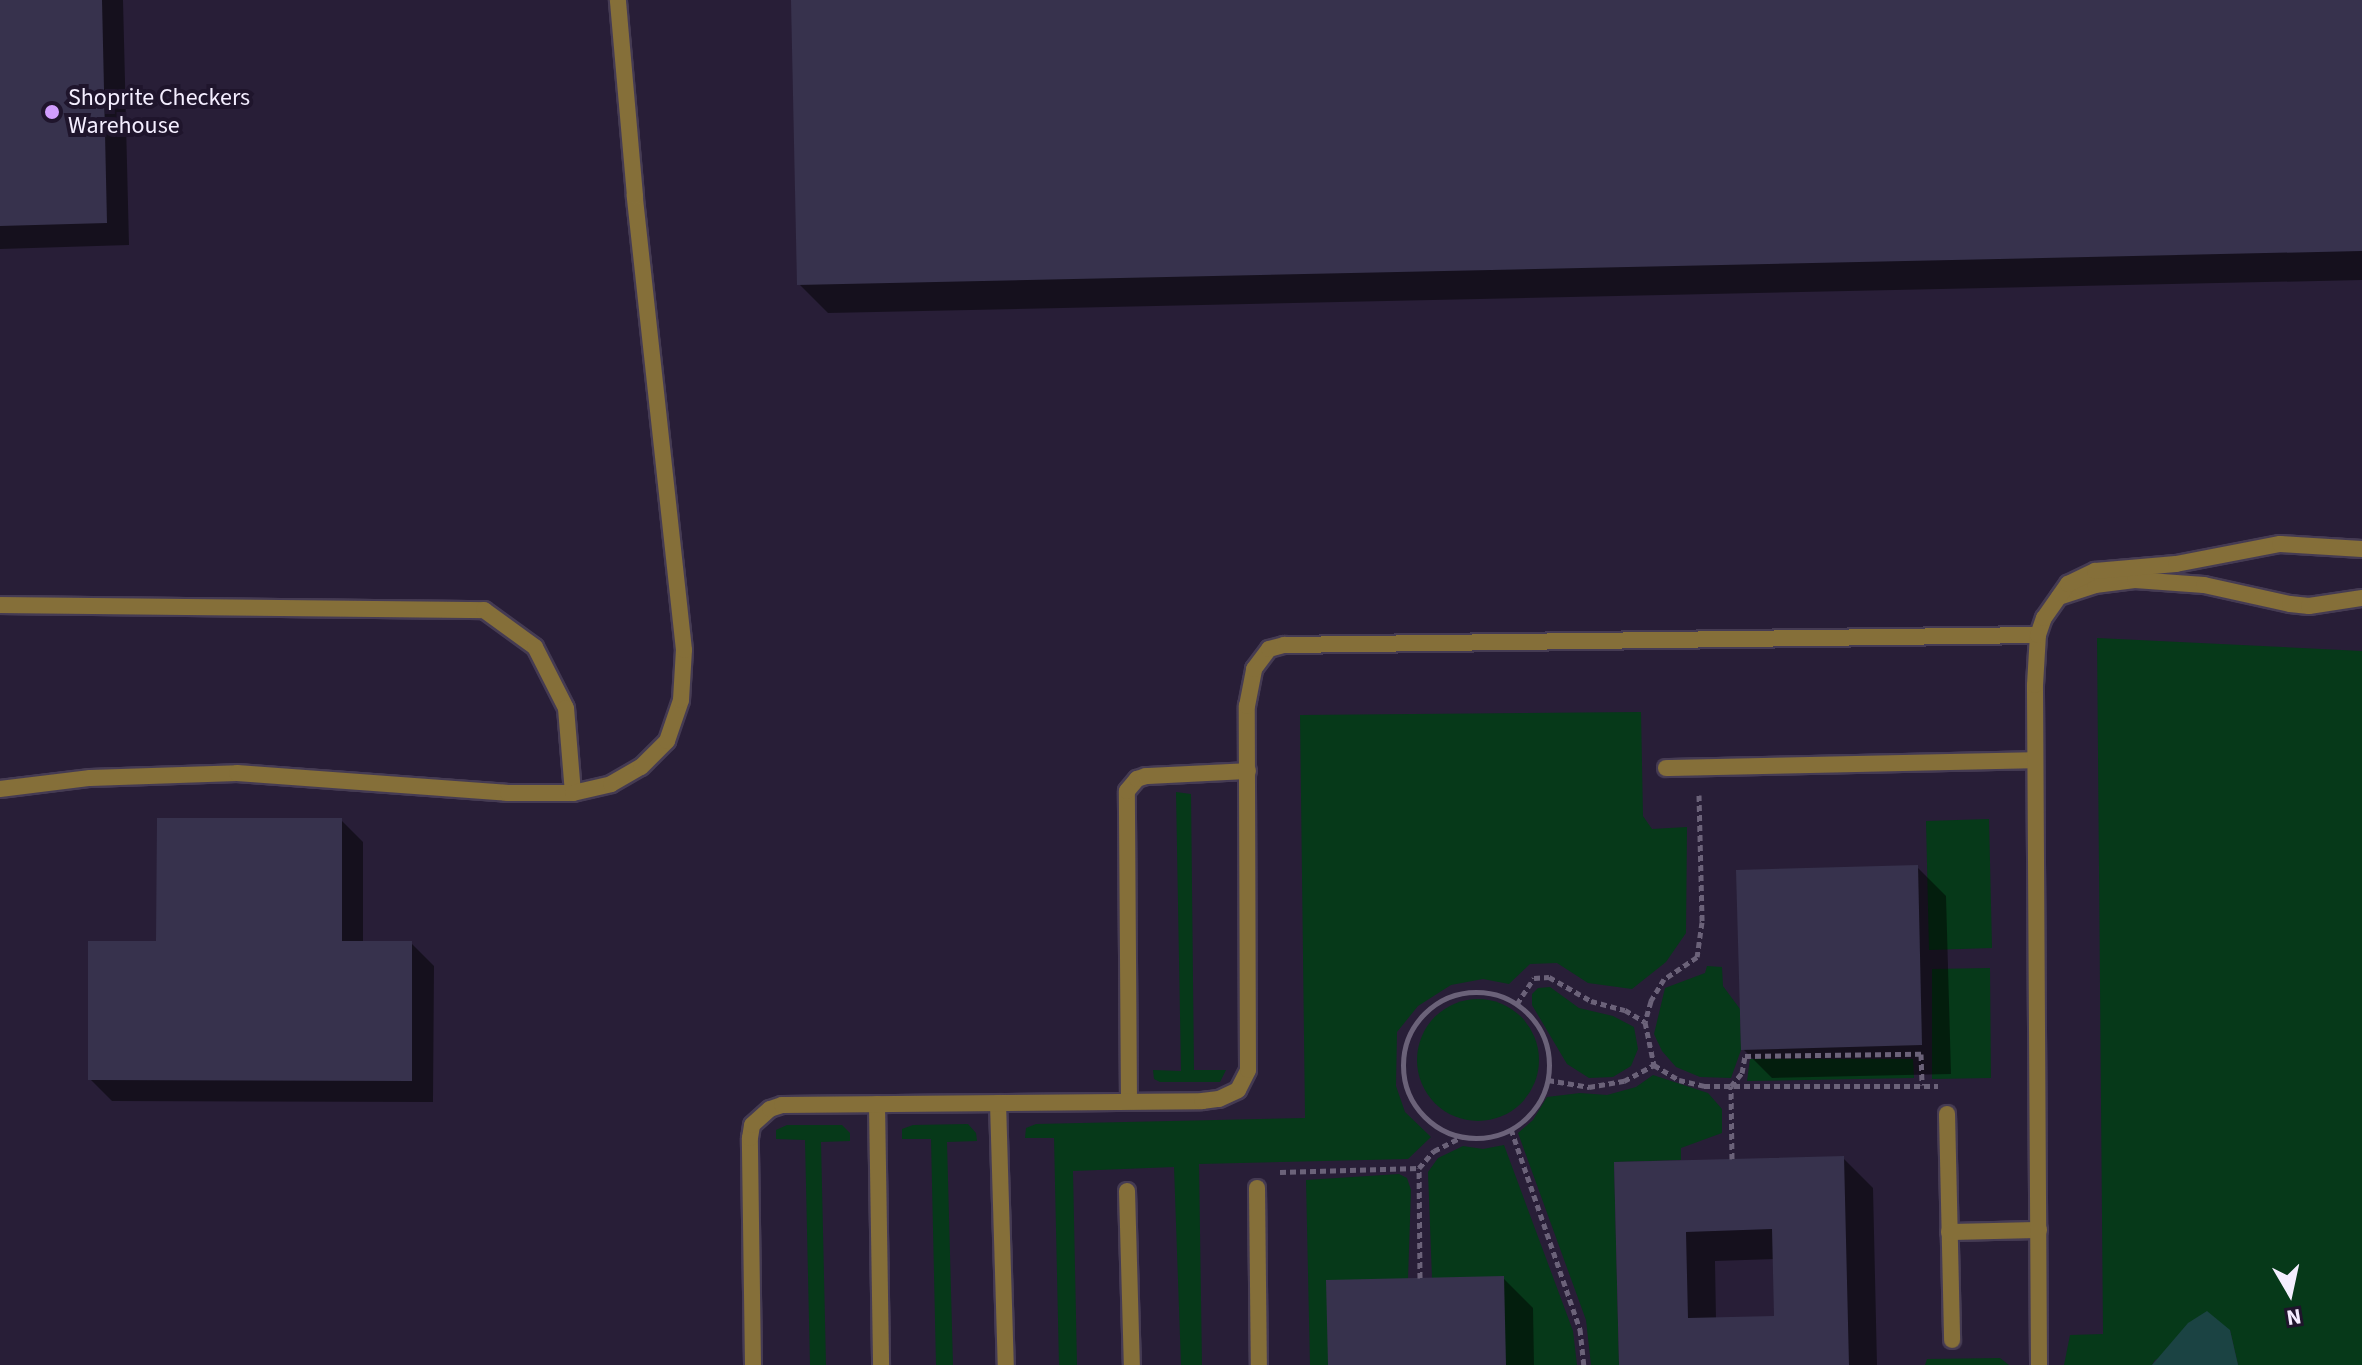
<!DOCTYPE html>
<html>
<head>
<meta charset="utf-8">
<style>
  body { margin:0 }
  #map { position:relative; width:2362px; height:1365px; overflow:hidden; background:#281e37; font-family:"Source Sans 3",sans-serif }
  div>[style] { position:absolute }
  .green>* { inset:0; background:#063919 }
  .round { border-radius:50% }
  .water>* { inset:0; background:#1b4343 }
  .shadow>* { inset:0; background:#0007 }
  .building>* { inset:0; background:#37324d }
  .path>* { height:5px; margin-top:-2.5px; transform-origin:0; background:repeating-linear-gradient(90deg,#6b6279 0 6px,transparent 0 10px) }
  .path>.ring { margin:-2.5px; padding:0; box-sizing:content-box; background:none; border:5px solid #6b6279; border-radius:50% }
  .roads { filter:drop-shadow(2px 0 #453b53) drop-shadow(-2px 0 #453b53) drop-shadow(0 2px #453b53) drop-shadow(0 -2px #453b53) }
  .service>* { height:16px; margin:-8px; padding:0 8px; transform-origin:8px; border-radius:8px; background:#856f39 }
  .dots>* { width:22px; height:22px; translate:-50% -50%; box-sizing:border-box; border:4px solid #1f152c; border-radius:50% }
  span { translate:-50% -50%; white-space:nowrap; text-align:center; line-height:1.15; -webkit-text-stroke:8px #1f152c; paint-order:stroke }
  .poi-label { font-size:24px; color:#f4eeff }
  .left { translate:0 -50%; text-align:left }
  .north { position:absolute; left:2250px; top:1253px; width:80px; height:80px; -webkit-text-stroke:6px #1f152c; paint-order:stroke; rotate:171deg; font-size:22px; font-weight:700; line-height:32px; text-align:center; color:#f4eeff }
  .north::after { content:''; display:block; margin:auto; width:28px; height:36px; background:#f4eeff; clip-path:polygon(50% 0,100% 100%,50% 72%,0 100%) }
</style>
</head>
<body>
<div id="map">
  <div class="green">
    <div style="clip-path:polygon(2097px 638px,2362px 651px,2362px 1365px,2238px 1365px,2230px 1330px,2155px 1360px,2152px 1365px,2064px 1365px,2070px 1335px,2103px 1334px)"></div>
    <div style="clip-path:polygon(1641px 712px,1643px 816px,1652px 829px,1687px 827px,1686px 933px,1666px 962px,1632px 989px,1588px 983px,1557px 963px,1530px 964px,1509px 984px,1483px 979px,1451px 985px,1418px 1006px,1397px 1032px,1396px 1086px,1405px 1112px,1431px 1137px,1408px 1159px,1199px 1164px,1202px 1365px,1181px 1365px,1174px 1167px,1073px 1171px,1077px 1365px,1059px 1365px,1054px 1138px,1025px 1138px,1026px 1128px,1036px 1124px,1305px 1118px,1300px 715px)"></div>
    <div style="clip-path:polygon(1176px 792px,1191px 794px,1194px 1070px,1226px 1070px,1220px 1082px,1160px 1082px,1154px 1079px,1153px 1070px,1181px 1071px)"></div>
    <div style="clip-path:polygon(1989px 819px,1992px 948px,1929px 950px,1926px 821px)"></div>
    <div style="clip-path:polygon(1707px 966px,1722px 967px,1723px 986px,1740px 1009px,1741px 1050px,1731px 1078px,1700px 1077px,1676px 1067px,1662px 1051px,1654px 1034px,1665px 988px,1705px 973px)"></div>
    <div style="clip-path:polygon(1990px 968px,1991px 1078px,1932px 1079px,1932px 969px)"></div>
    <div style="clip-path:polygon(1550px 987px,1579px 1008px,1613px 1016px,1634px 1027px,1638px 1049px,1631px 1066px,1613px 1077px,1589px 1078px,1567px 1064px,1532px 1005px,1532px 994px,1538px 988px)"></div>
    <div class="round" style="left:1417px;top:999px;width:122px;height:122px"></div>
    <div style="clip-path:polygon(1750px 1059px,1913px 1059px,1914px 1078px,1747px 1081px)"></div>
    <div style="clip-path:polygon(1653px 1075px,1708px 1093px,1722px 1109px,1722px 1133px,1681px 1148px,1681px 1160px,1614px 1162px,1619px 1365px,1591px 1365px,1586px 1320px,1518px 1133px,1533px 1120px,1547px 1097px,1580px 1093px,1607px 1095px,1636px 1087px)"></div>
    <div style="clip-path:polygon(968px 1124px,976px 1133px,977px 1141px,947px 1142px,953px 1365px,936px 1365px,931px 1139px,902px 1139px,902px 1129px,913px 1125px)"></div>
    <div style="clip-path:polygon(787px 1125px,842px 1125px,850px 1133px,850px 1141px,821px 1142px,826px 1365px,810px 1365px,805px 1140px,776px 1139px,776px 1130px)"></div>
    <div style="clip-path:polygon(1504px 1145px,1573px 1331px,1577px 1365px,1506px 1365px,1432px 1278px,1428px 1172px,1438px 1158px,1463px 1146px,1483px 1149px)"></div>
    <div style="clip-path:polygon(1399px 1174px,1407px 1178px,1411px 1190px,1408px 1279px,1328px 1365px,1310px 1365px,1306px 1180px)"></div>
    <div style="clip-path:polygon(2000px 1358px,2009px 1365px,1925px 1365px,1927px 1359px)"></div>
  </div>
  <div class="water">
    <div style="clip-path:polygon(2207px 1311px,2230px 1330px,2238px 1365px,2152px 1365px,2188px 1323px)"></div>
  </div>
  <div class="shadow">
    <div style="clip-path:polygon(0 0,123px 0,129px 245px,0 249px)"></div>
    <div style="clip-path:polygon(793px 0,2362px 0,2362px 280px,828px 313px,799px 284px)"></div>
    <div style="clip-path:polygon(341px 820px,363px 842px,363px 943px,411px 943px,434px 966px,433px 1102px,112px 1101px,90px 1079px,158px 943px)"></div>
    <div style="clip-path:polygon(1917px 867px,1946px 896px,1951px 1074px,1772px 1078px,1743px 1049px)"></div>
    <div style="clip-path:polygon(evenodd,1843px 1158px,1873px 1188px,1877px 1365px,1621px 1365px,1616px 1164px,1843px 1158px,1775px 1259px,1776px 1318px,1716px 1320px,1715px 1261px,1775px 1259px)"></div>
    <div style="clip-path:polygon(1503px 1278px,1533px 1308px,1534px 1365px,1330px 1365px)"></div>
  </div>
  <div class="building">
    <div style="clip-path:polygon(0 0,102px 0,107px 223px,0 226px)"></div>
    <div style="clip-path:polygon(791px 0,2362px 0,2362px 251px,797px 285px)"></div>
    <div style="clip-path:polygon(157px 818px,342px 818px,342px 941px,412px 941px,412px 1081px,88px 1080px,88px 941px,156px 941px)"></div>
    <div style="clip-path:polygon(1918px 865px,1922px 1045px,1741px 1050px,1736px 870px)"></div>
    <div style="clip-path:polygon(evenodd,1844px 1156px,1849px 1365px,1619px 1365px,1614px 1162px,1844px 1156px,1772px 1229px,1774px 1316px,1688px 1318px,1686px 1232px,1772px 1229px)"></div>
    <div style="clip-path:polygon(1504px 1276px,1506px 1365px,1328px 1365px,1326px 1280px)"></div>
  </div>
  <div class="path">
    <div style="left:1699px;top:795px;width:127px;rotate:88.6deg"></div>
    <div style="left:1702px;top:922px;width:35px;rotate:98deg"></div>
    <div style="left:1697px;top:957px;width:40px;rotate:146deg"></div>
    <div style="left:1664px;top:979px;width:26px;rotate:121deg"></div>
    <div style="left:1651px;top:1001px;width:22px;rotate:106deg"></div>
    <div style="left:1645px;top:1022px;width:44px;rotate:78.2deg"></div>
    <div style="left:1654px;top:1065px;width:29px;rotate:31deg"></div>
    <div style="left:1679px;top:1080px;width:26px;rotate:13deg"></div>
    <div style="left:1704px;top:1086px;width:234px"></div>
    <div class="ring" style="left:1403px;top:992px;width:141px;height:141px"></div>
    <div style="left:1517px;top:1004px;width:31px;rotate:-57deg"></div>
    <div style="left:1534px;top:978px;width:15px;rotate:-4deg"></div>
    <div style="left:1549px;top:977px;width:48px;rotate:29.7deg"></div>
    <div style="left:1591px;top:1001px;width:35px;rotate:15deg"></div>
    <div style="left:1625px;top:1010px;width:23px;rotate:31deg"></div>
    <div style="left:1548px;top:1080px;width:42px;rotate:9.7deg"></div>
    <div style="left:1589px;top:1087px;width:36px;rotate:-10deg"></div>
    <div style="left:1624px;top:1081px;width:34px;rotate:-28deg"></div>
    <div style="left:1511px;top:1129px;width:212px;rotate:71deg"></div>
    <div style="left:1580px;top:1329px;width:36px;rotate:84deg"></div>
    <div style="left:1732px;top:1159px;width:73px;rotate:-90.8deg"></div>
    <div style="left:1731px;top:1086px;width:17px;rotate:-50deg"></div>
    <div style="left:1742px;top:1073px;width:17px;rotate:-80deg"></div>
    <div style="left:1745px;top:1056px;width:176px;rotate:-0.7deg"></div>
    <div style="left:1921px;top:1054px;width:31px;rotate:88deg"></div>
    <div style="left:1280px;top:1172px;width:139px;rotate:-1.6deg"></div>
    <div style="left:1420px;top:1278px;width:110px;rotate:-90.5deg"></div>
    <div style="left:1419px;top:1168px;width:23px;rotate:-49deg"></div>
    <div style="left:1434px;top:1151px;width:31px;rotate:-27deg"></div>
  </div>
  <div class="roads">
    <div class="service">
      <div style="left:2059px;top:597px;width:38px;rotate:-18deg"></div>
      <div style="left:2095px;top:585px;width:40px;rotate:-7.1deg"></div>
      <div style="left:2135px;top:580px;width:69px;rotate:4.1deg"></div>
      <div style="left:2204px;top:585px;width:88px;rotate:12.5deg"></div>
      <div style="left:2290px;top:604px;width:19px;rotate:6deg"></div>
      <div style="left:2309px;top:606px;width:54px;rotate:-8.6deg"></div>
      <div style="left:0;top:605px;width:484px;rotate:0.6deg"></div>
      <div style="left:484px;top:610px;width:63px;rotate:36deg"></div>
      <div style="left:535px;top:647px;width:68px;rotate:63.1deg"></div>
      <div style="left:566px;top:708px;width:85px;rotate:85.3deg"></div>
      <div style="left:1666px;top:768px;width:369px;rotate:-1.2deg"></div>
      <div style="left:0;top:789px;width:91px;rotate:-7deg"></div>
      <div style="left:90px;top:778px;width:147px;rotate:-1.9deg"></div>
      <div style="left:237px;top:773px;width:272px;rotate:4.2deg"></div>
      <div style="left:508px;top:793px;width:65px"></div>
      <div style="left:573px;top:793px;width:39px;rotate:-13deg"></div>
      <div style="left:611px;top:784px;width:34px;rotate:-30deg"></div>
      <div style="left:641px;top:767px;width:37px;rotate:-45deg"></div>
      <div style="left:667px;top:741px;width:43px;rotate:-71.1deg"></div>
      <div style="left:681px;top:700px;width:50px;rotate:-86.6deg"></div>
      <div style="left:684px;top:650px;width:457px;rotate:-96.2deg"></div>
      <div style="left:635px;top:196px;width:197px;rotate:-95deg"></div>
      <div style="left:1129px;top:1101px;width:310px;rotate:-90.4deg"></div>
      <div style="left:1127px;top:791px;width:16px;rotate:-50deg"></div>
      <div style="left:1137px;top:779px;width:9px;rotate:-18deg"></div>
      <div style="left:1146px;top:776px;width:102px;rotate:-2.8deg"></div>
      <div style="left:998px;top:1103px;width:262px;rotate:88.3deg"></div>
      <div style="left:877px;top:1104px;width:261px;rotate:89.1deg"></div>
      <div style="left:1947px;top:1114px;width:226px;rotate:88.7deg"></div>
      <div style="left:1257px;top:1188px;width:177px;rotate:89.4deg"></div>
      <div style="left:1127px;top:1191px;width:174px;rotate:88.4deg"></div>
      <div style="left:1949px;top:1232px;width:90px;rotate:-1.3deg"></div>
      <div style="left:753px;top:1365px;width:227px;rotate:-90.8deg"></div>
      <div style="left:750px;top:1138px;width:13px;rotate:-81deg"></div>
      <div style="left:752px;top:1125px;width:24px;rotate:-42deg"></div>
      <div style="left:770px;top:1109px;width:13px;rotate:-18deg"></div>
      <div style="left:782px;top:1105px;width:420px;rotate:-0.5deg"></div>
      <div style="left:1202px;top:1101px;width:17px;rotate:-7deg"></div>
      <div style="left:1219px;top:1099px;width:21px;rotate:-25deg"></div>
      <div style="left:1238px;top:1090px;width:22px;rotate:-63deg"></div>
      <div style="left:1248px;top:1070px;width:364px;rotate:-90.2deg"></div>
      <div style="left:1247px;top:706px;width:38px;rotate:-79deg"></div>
      <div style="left:1254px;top:669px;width:25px;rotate:-53deg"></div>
      <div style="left:1269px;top:649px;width:16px;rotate:-15deg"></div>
      <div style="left:1284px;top:645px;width:754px;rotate:-0.76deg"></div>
      <div style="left:2039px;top:1365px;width:680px;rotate:-90.34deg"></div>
      <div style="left:2035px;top:685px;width:50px;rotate:-86.6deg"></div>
      <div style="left:2038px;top:635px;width:18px;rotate:-71deg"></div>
      <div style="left:2044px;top:618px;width:42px;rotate:-54.8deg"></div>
      <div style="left:2068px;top:584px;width:30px;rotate:-26deg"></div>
      <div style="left:2095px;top:571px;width:81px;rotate:-4.9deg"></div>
      <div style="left:2176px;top:564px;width:106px;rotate:-10.9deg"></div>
      <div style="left:2280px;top:544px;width:82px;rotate:3.5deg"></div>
    </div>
  </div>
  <div class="dots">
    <div style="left:52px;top:112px;background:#d19dfe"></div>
  </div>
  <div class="poi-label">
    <span class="left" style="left:68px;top:112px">Shoprite Checkers<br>Warehouse</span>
  </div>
  <div class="north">N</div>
</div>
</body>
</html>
